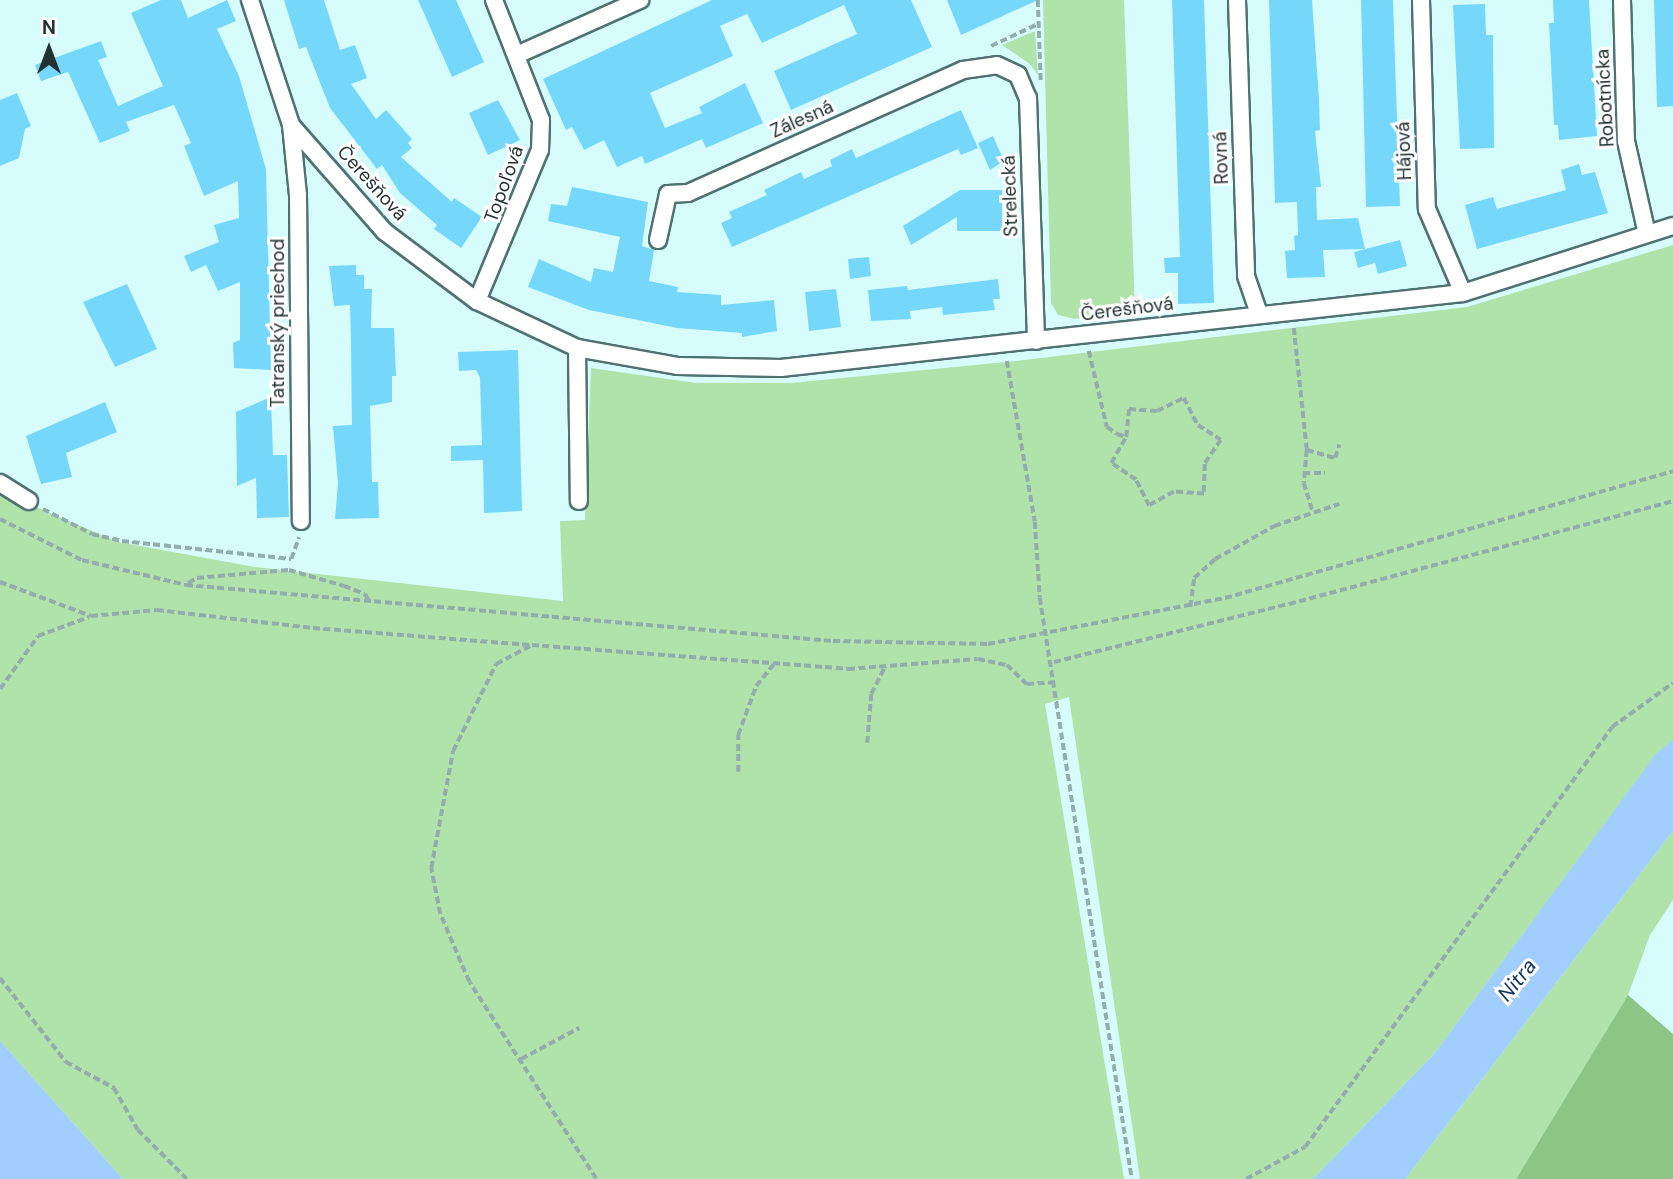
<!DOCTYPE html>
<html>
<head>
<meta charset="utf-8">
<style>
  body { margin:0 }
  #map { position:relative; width:1673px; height:1179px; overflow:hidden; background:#d7fcfc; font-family:"DM Sans",sans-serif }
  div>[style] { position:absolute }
  .green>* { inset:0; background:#afe3a9 }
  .forest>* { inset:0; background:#8dc587 }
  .water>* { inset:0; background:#a2cdff }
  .building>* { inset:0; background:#75d7fa }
  .path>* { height:3.5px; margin-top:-1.75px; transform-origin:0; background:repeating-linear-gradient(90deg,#91adad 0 7px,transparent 0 10.5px) }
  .roads { filter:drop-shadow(2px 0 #507171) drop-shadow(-2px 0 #507171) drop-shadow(0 2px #507171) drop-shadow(0 -2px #507171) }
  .street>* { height:16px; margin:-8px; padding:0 8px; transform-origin:8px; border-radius:8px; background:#fff }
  span { translate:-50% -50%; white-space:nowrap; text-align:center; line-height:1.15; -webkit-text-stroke:6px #fff; paint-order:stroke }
  .street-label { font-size:19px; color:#233131 }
  .water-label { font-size:21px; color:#10365d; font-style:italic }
  .north { position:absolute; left:14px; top:14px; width:70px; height:70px; -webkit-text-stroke:5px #fff; paint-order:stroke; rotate:0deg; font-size:19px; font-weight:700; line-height:28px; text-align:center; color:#233131 }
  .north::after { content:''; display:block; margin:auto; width:24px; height:32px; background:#233131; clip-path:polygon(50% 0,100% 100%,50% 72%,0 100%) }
</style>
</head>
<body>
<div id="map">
  <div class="green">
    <div style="clip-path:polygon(1043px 0,1124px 0,1135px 312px,1075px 319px,1058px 315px,1051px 303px)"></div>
    <div style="clip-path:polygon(1035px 31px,1038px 75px,1030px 64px,1002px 45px)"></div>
    <div style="clip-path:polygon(1673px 245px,1673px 740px,1656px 755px,1434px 1054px,1313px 1179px,1140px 1179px,1069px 697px,1045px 704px,1124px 1179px,123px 1179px,0 1041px,0 483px,36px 507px,118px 542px,255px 567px,563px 601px,560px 521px,585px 520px,591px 368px,696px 383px,791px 383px,1016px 361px,1467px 307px)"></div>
    <div style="clip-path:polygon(1673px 831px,1673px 900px,1650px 935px,1628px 995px,1516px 1179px,1405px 1179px)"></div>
  </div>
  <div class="forest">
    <div style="clip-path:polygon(1628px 995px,1673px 1034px,1673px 1179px,1516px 1179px)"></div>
  </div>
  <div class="water">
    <div style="clip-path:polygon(1673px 740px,1673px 831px,1405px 1179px,1313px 1179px,1434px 1054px,1656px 754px)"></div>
    <div style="clip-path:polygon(0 1041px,123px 1179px,0 1179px)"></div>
  </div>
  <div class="building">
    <div style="clip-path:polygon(161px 0,181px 0,188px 18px,227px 0,236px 21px,217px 29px,239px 76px,266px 169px,271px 370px,234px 368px,233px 343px,240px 340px,240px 282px,218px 291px,206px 265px,191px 272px,184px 256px,219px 242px,214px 225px,239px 218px,238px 181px,204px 196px,184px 146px,191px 143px,174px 105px,126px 122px,130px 131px,100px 143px,68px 72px,41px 81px,35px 65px,101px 41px,107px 57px,98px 60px,118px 106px,163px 86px,131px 13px)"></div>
    <div style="clip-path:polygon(284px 0,324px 0,340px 50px,355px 45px,367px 78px,351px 84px,376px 119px,386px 110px,412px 139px,408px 143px,412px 148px,401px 157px,452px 202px,454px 198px,482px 217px,461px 248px,434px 229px,437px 225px,400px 193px,382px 165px,377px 169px,330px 108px,306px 47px,299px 49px)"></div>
    <div style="clip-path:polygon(418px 0,456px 0,484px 62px,452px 77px)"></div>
    <div style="clip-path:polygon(712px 0,911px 0,932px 47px,791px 110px,774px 71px,857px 34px,844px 5px,762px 43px,747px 14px,720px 26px,733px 56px,650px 93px,665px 128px,702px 113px,699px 107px,745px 83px,763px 123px,706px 148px,702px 139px,645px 164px,642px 156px,617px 167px,604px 140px,584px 150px,572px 127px,566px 130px,543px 79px)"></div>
    <div style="clip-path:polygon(947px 0,1038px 0,961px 35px)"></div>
    <div style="clip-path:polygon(1172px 0,1204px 0,1214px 303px,1178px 304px,1178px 273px,1165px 273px,1164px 258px,1180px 257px)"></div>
    <div style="clip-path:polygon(1269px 0,1312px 0,1319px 99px,1320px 130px,1315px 131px,1321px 187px,1316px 187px,1317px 220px,1358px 218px,1365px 249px,1323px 250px,1325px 277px,1287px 278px,1285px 251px,1295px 250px,1294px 236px,1298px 235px,1297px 202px,1275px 203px)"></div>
    <div style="clip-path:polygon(1361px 0,1393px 0,1400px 206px,1366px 207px)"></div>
    <div style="clip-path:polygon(1553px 0,1589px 0,1597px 136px,1559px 140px,1558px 125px,1554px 125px,1549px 23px,1554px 23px)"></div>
    <div style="clip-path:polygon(1654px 0,1673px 0,1673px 106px,1657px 107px)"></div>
    <div style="clip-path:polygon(1485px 4px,1486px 35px,1493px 35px,1494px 148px,1460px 149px,1453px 5px)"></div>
    <div style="clip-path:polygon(17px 93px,31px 126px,25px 129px,19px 158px,0 166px,0 100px)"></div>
    <div style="clip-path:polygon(498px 100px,520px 140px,488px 155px,469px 113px)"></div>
    <div style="clip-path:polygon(961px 110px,978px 148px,961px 155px,958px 149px,732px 247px,721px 223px,732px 218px,729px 212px,767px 195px,764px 190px,801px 172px,804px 179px,832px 166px,830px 160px,852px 149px,856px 158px)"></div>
    <div style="clip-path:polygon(993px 136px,1004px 161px,990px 170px,978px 143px)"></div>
    <div style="clip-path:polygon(1579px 164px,1582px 175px,1595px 172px,1608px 213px,1477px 249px,1465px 205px,1493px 197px,1497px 209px,1566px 190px,1561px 170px)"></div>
    <div style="clip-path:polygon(572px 187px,648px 202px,642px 246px,654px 250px,649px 281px,678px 287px,677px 292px,721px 295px,721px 305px,774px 300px,777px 331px,742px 337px,742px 333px,677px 328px,589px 310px,528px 287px,539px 259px,591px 282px,594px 268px,613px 272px,620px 237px,548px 221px,551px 204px,567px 206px)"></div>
    <div style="clip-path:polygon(960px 190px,1002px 190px,1002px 231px,957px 231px,957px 217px,911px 245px,903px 226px)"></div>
    <div style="clip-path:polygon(1400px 240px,1407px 266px,1378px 274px,1375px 263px,1358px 268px,1354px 252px)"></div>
    <div style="clip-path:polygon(869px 257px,871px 276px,850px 279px,848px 259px)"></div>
    <div style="clip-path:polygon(356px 265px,356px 275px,364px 275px,364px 289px,372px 289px,371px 328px,394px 328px,396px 376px,392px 376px,392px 402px,370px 406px,372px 482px,378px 482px,379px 518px,335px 519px,338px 483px,333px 426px,352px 425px,351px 343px,350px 305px,334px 306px,329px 266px)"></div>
    <div style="clip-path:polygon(998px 279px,1000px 299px,993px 299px,995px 310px,943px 315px,942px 307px,910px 311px,911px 319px,871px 321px,868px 290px,907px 286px,908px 290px)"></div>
    <div style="clip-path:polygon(127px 284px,157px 349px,115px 367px,83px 302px)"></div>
    <div style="clip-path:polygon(836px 289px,841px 327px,809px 331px,805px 292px)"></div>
    <div style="clip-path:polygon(518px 350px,522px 511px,484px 513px,483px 460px,451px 461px,451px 446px,482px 445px,480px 378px,476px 370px,459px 371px,458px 352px)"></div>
    <div style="clip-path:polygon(271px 397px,273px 455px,287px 455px,289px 517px,257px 518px,256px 478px,237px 486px,236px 412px)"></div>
    <div style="clip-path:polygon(105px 402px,117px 432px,66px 453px,72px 477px,41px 484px,26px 436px)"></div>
  </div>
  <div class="path">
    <div style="left:1038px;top:0;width:82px;rotate:87.9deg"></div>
    <div style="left:991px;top:46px;width:52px;rotate:-25.1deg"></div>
    <div style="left:1294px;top:328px;width:123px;rotate:83.9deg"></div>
    <div style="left:1307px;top:450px;width:29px;rotate:16deg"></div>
    <div style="left:1335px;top:458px;width:14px;rotate:-73deg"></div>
    <div style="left:1089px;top:351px;width:78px;rotate:76.7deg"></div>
    <div style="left:1107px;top:427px;width:12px;rotate:35deg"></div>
    <div style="left:1117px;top:434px;width:9px;rotate:18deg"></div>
    <div style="left:1126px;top:437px;width:28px;rotate:-84deg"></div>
    <div style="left:1129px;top:409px;width:28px;rotate:4deg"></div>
    <div style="left:1157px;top:411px;width:30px;rotate:-26deg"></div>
    <div style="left:1184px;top:398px;width:30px;rotate:63deg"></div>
    <div style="left:1198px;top:425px;width:27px;rotate:33deg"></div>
    <div style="left:1221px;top:440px;width:29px;rotate:124deg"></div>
    <div style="left:1205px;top:464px;width:30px;rotate:92deg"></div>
    <div style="left:1204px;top:494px;width:30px;rotate:-176deg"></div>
    <div style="left:1174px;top:492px;width:29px;rotate:151deg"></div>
    <div style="left:1149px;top:506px;width:29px;rotate:-117deg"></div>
    <div style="left:1136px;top:480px;width:30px;rotate:-146deg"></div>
    <div style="left:1111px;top:463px;width:30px;rotate:-60deg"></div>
    <div style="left:1007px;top:361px;width:163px;rotate:80.1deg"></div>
    <div style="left:1035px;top:522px;width:76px;rotate:86.2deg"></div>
    <div style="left:1040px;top:598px;width:588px;rotate:81deg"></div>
    <div style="left:1307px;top:450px;width:33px;rotate:95deg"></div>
    <div style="left:1304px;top:483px;width:31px;rotate:73deg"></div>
    <div style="left:1303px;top:473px;width:22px"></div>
    <div style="left:43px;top:509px;width:55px;rotate:27deg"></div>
    <div style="left:92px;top:534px;width:31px;rotate:13deg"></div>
    <div style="left:122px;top:541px;width:170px;rotate:6.1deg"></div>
    <div style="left:291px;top:559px;width:23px;rotate:-70deg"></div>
    <div style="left:0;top:519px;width:92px;rotate:26.6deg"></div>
    <div style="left:82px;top:560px;width:107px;rotate:13.5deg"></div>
    <div style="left:186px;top:585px;width:649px;rotate:4.95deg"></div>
    <div style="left:833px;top:641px;width:155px;rotate:1.1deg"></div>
    <div style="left:988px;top:644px;width:241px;rotate:-11deg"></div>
    <div style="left:1225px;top:598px;width:466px;rotate:-15.8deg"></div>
    <div style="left:0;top:582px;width:97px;rotate:20.5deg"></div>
    <div style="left:91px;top:616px;width:66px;rotate:-5.2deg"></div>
    <div style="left:157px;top:610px;width:157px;rotate:6.6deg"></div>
    <div style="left:313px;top:628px;width:218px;rotate:4.5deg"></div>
    <div style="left:188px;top:583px;width:10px;rotate:-29deg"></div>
    <div style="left:197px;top:578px;width:92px;rotate:-5deg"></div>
    <div style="left:289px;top:570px;width:57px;rotate:16.2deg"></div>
    <div style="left:344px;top:586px;width:22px;rotate:21deg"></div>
    <div style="left:365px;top:594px;width:9px;rotate:58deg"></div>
    <div style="left:1190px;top:607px;width:29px;rotate:-82deg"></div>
    <div style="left:1194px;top:578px;width:28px;rotate:-42deg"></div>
    <div style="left:1215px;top:559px;width:68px;rotate:-29.2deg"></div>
    <div style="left:1274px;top:526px;width:69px;rotate:-18.7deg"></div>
    <div style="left:1054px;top:662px;width:242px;rotate:-13.9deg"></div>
    <div style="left:1289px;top:604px;width:398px;rotate:-15deg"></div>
    <div style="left:0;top:689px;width:65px;rotate:-54.4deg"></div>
    <div style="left:38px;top:636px;width:54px;rotate:-20.4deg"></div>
    <div style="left:867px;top:743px;width:49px;rotate:-85.3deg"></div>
    <div style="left:871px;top:694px;width:31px;rotate:-63deg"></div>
    <div style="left:738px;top:772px;width:37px;rotate:-90deg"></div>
    <div style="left:738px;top:735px;width:52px;rotate:-69.8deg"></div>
    <div style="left:756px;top:686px;width:28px;rotate:-51deg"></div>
    <div style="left:0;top:978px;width:107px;rotate:51.8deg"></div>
    <div style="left:66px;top:1062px;width:55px;rotate:28.4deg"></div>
    <div style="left:114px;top:1088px;width:48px;rotate:60.3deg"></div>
    <div style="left:138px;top:1130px;width:69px;rotate:45deg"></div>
    <div style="left:521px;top:1059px;width:66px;rotate:-28.1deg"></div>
    <div style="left:596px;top:1179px;width:234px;rotate:-122.8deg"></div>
    <div style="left:469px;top:982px;width:74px;rotate:-113.1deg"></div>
    <div style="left:440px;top:914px;width:47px;rotate:-101.1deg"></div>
    <div style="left:431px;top:868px;width:119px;rotate:-79.4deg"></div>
    <div style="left:453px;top:751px;width:97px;rotate:-63.7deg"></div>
    <div style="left:496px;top:664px;width:41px;rotate:-27.8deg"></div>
    <div style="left:532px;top:645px;width:317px;rotate:4.3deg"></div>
    <div style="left:848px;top:669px;width:130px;rotate:-4.4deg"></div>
    <div style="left:978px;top:659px;width:30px;rotate:12deg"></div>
    <div style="left:1007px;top:665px;width:28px;rotate:44deg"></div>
    <div style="left:1027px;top:684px;width:30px;rotate:-4deg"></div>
    <div style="left:1246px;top:1179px;width:67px;rotate:-28.5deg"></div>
    <div style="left:1305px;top:1147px;width:520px;rotate:-53.83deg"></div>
    <div style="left:1612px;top:727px;width:75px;rotate:-35.8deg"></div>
  </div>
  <div class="roads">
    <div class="street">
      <div style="left:250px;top:0;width:132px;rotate:71.8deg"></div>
      <div style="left:291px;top:125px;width:142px;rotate:48.7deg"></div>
      <div style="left:385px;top:232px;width:115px;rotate:36.9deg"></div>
      <div style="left:477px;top:301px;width:110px;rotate:25.2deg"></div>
      <div style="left:577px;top:348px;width:103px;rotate:10.1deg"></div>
      <div style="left:678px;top:366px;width:103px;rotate:1.1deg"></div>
      <div style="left:781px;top:368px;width:686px;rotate:-6.28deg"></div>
      <div style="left:1463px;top:293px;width:220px;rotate:-17.7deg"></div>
      <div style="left:1237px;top:0;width:276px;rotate:88.1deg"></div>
      <div style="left:1246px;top:276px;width:39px;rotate:71deg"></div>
      <div style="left:1421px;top:0;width:209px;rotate:88.4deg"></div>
      <div style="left:1427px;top:209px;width:91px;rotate:66.8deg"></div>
      <div style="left:1622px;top:0;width:141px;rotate:88.4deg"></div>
      <div style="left:1626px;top:141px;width:95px;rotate:77.3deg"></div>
      <div style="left:519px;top:54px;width:133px;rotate:-24.1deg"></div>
      <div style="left:291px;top:125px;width:70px;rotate:84.3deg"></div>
      <div style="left:298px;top:195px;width:326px;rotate:89.5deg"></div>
      <div style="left:658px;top:240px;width:47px;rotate:-77.7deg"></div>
      <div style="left:668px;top:194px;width:20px;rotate:-3deg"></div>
      <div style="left:688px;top:193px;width:301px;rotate:-24.1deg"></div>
      <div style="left:963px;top:70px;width:34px;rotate:-8deg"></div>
      <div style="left:997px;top:65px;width:23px;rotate:25deg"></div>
      <div style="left:1018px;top:75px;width:25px;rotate:67deg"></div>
      <div style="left:1028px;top:98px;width:243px;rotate:88.1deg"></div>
      <div style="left:477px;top:301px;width:164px;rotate:-67.4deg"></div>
      <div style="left:540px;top:150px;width:30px;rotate:-88deg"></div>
      <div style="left:541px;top:120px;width:129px;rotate:-111.4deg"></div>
      <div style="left:577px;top:348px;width:153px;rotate:89.3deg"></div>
      <div style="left:0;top:483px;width:34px;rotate:32deg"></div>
    </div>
  </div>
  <div class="street-label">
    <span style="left:1605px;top:98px;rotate:-93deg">Robotnícka</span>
    <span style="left:802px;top:119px;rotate:-24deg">Zálesná</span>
    <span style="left:1404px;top:151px;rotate:-92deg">Hájová</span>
    <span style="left:1221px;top:158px;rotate:-92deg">Rovná</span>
    <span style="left:372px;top:183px;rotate:48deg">Čerešňová</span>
    <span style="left:504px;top:184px;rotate:-70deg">Topoľová</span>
    <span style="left:1010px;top:196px;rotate:-92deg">Strelecká</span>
    <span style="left:1127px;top:309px;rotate:-7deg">Čerešňová</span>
    <span style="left:278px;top:323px;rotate:-90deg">Tatranský priechod</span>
  </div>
  <div class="water-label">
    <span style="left:1517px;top:980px;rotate:-51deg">Nitra</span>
  </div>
  <div class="north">N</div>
</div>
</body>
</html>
